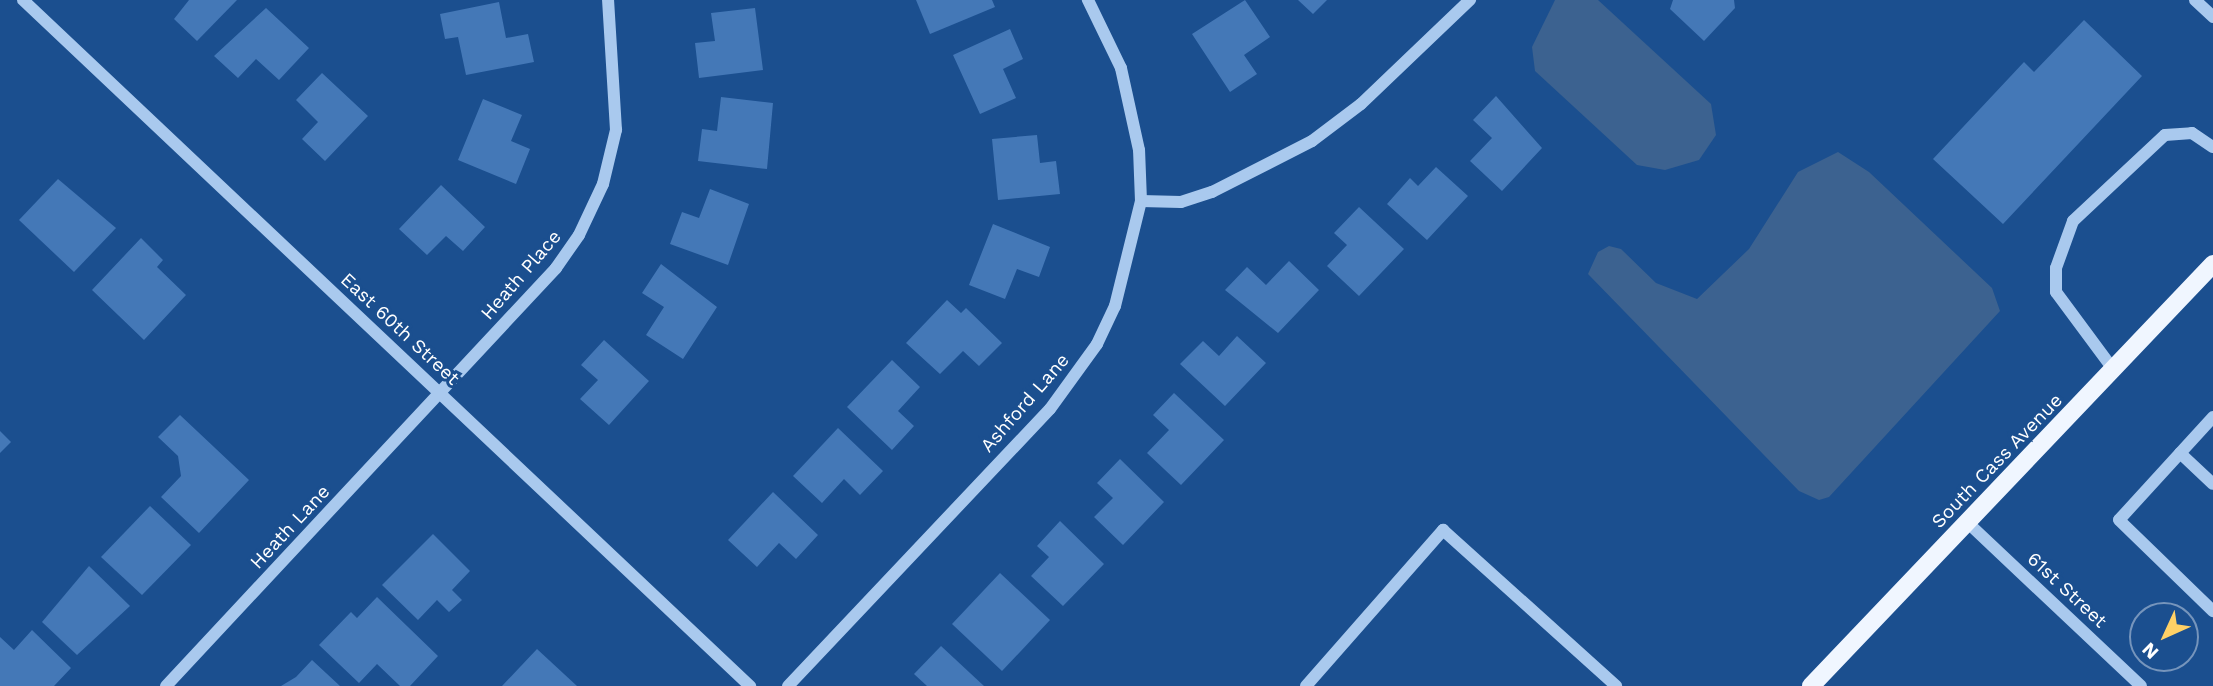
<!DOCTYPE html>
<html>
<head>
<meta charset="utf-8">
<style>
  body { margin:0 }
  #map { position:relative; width:2213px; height:686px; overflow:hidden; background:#1b4f8f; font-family:"Work Sans",sans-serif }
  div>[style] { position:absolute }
  .water>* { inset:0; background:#3c6290 }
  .building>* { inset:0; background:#4478b7 }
  .minor>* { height:12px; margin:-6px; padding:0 6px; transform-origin:6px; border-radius:6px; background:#a9c9ee }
  .major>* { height:18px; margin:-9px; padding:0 9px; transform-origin:9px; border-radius:9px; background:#f0f6ff }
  span { translate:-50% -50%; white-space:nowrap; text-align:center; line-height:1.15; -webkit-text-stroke:6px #1b4f8f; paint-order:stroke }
  .street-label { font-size:19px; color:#fff }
  .north { position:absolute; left:2129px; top:602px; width:70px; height:70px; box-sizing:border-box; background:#1b4f8f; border:2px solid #7695bc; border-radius:50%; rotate:225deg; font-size:19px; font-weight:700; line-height:28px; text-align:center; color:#fff }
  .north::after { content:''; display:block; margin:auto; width:24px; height:32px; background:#ffd166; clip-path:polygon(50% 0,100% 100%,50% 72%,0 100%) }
</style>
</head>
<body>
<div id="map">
  <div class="water">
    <div style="clip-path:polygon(1555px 0,1598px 0,1711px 104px,1716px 135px,1699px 160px,1665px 170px,1637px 165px,1535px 71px,1532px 47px)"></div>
    <div style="clip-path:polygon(1838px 152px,1869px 172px,1992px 288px,2000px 311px,1829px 497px,1819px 500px,1799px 491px,1588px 274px,1598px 252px,1609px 246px,1621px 249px,1656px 283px,1697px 299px,1749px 249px,1798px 172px)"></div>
  </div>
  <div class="building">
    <div style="clip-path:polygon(237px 0,197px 41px,174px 19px,189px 0)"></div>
    <div style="clip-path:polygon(916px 0,992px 0,995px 7px,930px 34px)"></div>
    <div style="clip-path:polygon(1245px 0,1270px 37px,1244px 55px,1257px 74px,1230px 92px,1192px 34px)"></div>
    <div style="clip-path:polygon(1298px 0,1327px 0,1313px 14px)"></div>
    <div style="clip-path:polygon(1673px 0,1734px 0,1735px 8px,1704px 41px,1670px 9px)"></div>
    <div style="clip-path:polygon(499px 2px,506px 38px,528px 34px,534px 62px,466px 75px,458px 37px,445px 39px,440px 14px)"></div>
    <div style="clip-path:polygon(266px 8px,309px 48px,279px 80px,256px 59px,238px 78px,214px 56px)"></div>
    <div style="clip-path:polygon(755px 8px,763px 70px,699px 78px,695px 43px,715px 41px,711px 13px)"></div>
    <div style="clip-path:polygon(2084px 20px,2142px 76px,2003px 224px,1933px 159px,2024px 62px,2034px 72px)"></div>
    <div style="clip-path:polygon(1010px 29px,1023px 59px,1003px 69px,1016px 98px,980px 114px,953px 55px)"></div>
    <div style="clip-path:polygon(322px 73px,368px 116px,325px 161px,302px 139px,318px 122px,296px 100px)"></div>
    <div style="clip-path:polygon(1496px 96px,1542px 148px,1502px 191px,1470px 161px,1492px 138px,1473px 120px)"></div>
    <div style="clip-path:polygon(721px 97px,773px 103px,767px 169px,698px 161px,702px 129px,717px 131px)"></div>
    <div style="clip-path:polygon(483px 99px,522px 115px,511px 141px,530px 149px,516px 184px,458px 160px)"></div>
    <div style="clip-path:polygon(1037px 135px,1040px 163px,1056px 161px,1060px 194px,998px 200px,992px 139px)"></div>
    <div style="clip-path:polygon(1436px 167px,1468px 196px,1427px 240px,1387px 204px,1410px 178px,1418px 186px)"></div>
    <div style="clip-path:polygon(58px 179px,116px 228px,74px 272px,19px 220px)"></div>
    <div style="clip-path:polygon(441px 185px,485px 227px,463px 251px,446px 236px,427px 255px,399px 229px)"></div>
    <div style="clip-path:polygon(710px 189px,749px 204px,728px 265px,670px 244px,682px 212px,699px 218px)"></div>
    <div style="clip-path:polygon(1359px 207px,1404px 249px,1359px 296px,1327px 266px,1347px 245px,1334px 233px)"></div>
    <div style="clip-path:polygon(993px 224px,1050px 247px,1039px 277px,1017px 269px,1005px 299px,969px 285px)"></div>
    <div style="clip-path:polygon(141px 238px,163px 260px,157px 267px,186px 295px,144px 340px,92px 290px)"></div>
    <div style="clip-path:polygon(1289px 261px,1319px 290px,1278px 333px,1225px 290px,1247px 267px,1266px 285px)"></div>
    <div style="clip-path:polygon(661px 264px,717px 307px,683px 359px,646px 335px,664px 307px,642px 293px)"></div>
    <div style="clip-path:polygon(947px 300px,961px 313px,966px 308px,1002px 343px,979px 366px,963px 351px,940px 374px,906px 343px)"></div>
    <div style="clip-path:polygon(1237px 336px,1266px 363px,1225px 406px,1180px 364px,1203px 341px,1219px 356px)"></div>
    <div style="clip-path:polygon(604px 340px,649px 381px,609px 425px,580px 399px,598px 380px,581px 365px)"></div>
    <div style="clip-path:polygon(892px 360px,920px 387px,898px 411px,914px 426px,892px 450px,847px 407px)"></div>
    <div style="clip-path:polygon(1174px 393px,1224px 440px,1181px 485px,1147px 453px,1169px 430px,1153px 415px)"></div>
    <div style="clip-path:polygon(180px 415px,249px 480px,199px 533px,161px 497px,181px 476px,178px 456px,158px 437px)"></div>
    <div style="clip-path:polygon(838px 428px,883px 471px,860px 495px,844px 479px,822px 503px,793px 476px)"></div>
    <div style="clip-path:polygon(0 431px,11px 442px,0 453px)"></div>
    <div style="clip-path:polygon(1120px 459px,1164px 502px,1123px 545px,1094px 517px,1113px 498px,1097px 483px)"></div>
    <div style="clip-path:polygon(773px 492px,818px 535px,796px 559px,779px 543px,757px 567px,728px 540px)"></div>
    <div style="clip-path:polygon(150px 506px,191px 545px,142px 595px,101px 557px)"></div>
    <div style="clip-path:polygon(1060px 521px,1104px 564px,1063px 606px,1031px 576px,1049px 557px,1037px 546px)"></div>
    <div style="clip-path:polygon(433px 534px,470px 571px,452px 590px,462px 600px,449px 612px,437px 600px,418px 620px,382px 585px)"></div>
    <div style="clip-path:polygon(89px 566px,130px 606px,77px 655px,42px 622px)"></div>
    <div style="clip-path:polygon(1000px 573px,1050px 620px,1002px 671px,952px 624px)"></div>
    <div style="clip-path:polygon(377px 597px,438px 656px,410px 686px,400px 686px,377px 664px,359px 683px,319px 645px,351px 612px,357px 618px)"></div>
    <div style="clip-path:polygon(32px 630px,71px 668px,54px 686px,0 686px,0 637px,14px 650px)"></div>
    <div style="clip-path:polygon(941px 646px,984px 686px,927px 686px,914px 674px)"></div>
    <div style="clip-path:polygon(537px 649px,577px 686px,502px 686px)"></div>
    <div style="clip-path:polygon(312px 660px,340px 686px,281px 686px,296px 677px)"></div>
  </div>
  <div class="minor">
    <div style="left:23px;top:0;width:1000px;rotate:43.34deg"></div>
    <div style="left:2195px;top:0;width:25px;rotate:43deg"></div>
    <div style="left:1141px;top:201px;width:40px;rotate:1.4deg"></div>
    <div style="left:1181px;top:202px;width:33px;rotate:-18deg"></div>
    <div style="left:1212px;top:192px;width:112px;rotate:-27deg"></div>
    <div style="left:1312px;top:141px;width:61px;rotate:-37.1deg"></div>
    <div style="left:1361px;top:104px;width:151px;rotate:-43.7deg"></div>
    <div style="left:2113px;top:369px;width:96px;rotate:-126.5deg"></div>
    <div style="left:2056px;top:292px;width:24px;rotate:-90deg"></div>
    <div style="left:2056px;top:268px;width:50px;rotate:-70.1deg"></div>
    <div style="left:2073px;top:221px;width:126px;rotate:-43.1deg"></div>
    <div style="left:2165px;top:135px;width:27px;rotate:-4deg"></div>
    <div style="left:2192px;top:133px;width:25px;rotate:34deg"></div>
    <div style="left:2213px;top:417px;width:139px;rotate:132.4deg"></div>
    <div style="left:2119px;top:520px;width:131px;rotate:44.1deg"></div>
    <div style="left:2180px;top:453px;width:45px;rotate:43.2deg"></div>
    <div style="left:1967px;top:522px;width:239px;rotate:43.3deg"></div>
    <div style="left:166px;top:686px;width:572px;rotate:-46.98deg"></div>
    <div style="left:556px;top:268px;width:40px;rotate:-55.1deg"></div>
    <div style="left:579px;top:235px;width:56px;rotate:-64.8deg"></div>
    <div style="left:603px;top:184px;width:56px;rotate:-76.5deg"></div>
    <div style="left:616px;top:130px;width:130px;rotate:-93.5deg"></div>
    <div style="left:788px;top:686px;width:381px;rotate:-46.6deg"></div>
    <div style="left:1050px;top:409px;width:80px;rotate:-54.1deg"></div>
    <div style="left:1097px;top:344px;width:42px;rotate:-64.7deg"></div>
    <div style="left:1115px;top:306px;width:108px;rotate:-76.1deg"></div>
    <div style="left:1141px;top:201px;width:51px;rotate:-92.2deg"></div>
    <div style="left:1139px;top:150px;width:84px;rotate:-102.4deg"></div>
    <div style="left:1121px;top:68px;width:76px;rotate:-115.9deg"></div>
    <div style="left:1306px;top:686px;width:208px;rotate:-48.7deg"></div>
    <div style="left:1443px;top:530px;width:233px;rotate:42deg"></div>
  </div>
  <div class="major">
    <div style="left:1811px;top:686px;width:583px;rotate:-46.39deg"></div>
  </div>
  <div class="street-label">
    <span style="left:521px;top:275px;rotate:-49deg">Heath Place</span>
    <span style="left:400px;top:329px;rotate:43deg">East 60th Street</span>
    <span style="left:1025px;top:403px;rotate:-49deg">Ashford Lane</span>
    <span style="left:1997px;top:461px;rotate:-46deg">South Cass Avenue</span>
    <span style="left:290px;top:527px;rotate:-47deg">Heath Lane</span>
    <span style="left:2067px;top:590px;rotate:43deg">61st Street</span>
  </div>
  <div class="north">N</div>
</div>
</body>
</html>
